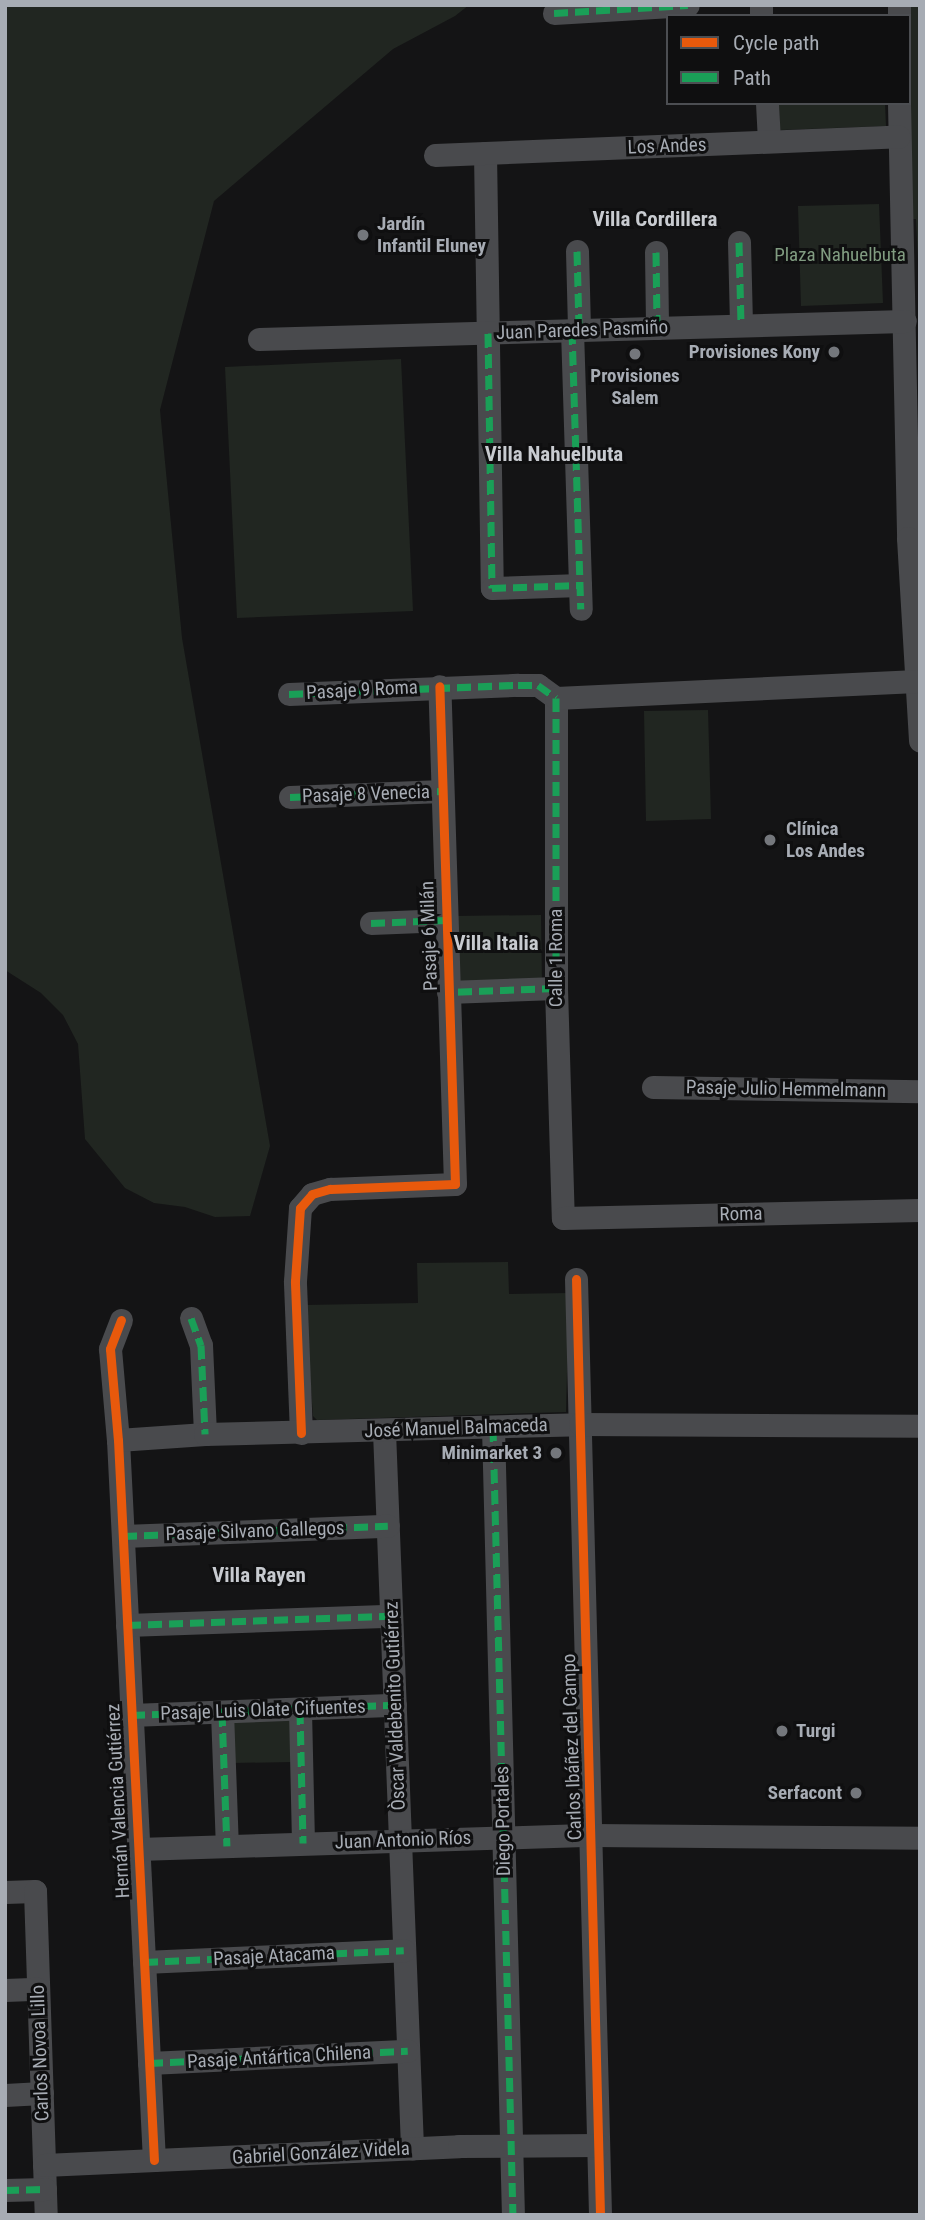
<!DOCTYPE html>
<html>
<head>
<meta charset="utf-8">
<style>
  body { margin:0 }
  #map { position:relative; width:925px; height:2220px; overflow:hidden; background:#141415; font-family:"Roboto Condensed",sans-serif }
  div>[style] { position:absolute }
  .green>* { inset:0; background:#212621 }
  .minor>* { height:23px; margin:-11.5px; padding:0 11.5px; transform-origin:11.5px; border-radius:11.5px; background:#494a4d }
  .quiet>* { height:7px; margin-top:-3.5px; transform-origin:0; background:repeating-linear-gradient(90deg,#1a9f57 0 14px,transparent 0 21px) }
  .cycleway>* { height:9px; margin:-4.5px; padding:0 4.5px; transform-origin:4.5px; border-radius:4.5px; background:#e8590c }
  .dots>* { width:19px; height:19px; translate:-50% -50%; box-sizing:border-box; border:4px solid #0f0f10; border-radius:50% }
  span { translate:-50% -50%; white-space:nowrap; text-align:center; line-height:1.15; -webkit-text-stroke:6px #0f0f10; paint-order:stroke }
  .street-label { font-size:19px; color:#a7acb4 }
  .poi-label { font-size:19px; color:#a7acb4; font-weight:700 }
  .left { translate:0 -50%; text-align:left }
  .right { translate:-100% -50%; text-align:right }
  .park-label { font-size:19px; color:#819c81 }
  .neighbourhood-label { font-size:21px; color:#c8cbd0; font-weight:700 }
  .frame { position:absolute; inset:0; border:7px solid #a7acb4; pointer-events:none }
  .legend { position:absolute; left:666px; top:14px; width:245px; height:91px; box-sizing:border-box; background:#0f0f10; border:2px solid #4c4e52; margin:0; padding:9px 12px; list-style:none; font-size:21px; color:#a7acb4 }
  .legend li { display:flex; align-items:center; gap:14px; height:35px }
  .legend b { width:35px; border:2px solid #4c4e52 }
</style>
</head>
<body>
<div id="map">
  <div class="green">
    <div style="clip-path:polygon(5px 5px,469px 5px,455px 16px,393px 49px,214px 201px,160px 410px,182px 638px,270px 1146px,250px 1216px,215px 1217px,185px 1207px,154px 1203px,125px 1188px,85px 1139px,78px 1044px,63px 1015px,41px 993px,5px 970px)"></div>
    <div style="clip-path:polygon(906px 5px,920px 5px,920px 303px,916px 219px,910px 219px,909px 16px)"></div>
    <div style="clip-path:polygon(779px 103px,885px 103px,886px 126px,780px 130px)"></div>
    <div style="clip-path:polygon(879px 204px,883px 303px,801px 306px,798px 206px)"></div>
    <div style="clip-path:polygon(401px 359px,413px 611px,237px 618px,225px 367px)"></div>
    <div style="clip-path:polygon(708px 710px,711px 819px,646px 821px,644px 711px)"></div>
    <div style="clip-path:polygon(541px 915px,542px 985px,455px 986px,454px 916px)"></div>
    <div style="clip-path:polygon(508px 1262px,509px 1294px,569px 1293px,566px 1412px,317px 1420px,313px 1416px,305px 1305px,418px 1303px,417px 1263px)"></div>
    <div style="clip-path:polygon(292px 1718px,293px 1762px,232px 1763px,231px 1719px)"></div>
  </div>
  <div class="minor">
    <div style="left:761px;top:5px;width:11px;rotate:90deg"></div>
    <div style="left:899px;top:5px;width:11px;rotate:90deg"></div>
    <div style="left:554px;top:13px;width:134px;rotate:-3.4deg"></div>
    <div style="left:767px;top:103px;width:38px;rotate:87deg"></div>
    <div style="left:899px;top:103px;width:435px;rotate:88.8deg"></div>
    <div style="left:908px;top:538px;width:203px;rotate:86.6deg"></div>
    <div style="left:485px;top:153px;width:435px;rotate:89.1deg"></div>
    <div style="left:492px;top:588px;width:88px;rotate:-2deg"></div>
    <div style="left:435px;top:155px;width:464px;rotate:-2.3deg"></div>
    <div style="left:739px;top:242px;width:83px;rotate:88.6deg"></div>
    <div style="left:577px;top:251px;width:79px;rotate:88.5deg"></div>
    <div style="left:656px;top:252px;width:76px;rotate:89.2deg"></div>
    <div style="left:572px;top:330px;width:279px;rotate:88.2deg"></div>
    <div style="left:259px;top:339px;width:646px;rotate:-1.6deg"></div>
    <div style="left:289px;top:694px;width:229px;rotate:-2.3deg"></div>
    <div style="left:518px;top:685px;width:20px"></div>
    <div style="left:538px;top:685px;width:22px;rotate:36deg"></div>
    <div style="left:556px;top:698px;width:290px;rotate:90deg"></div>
    <div style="left:556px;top:988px;width:230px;rotate:88.3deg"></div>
    <div style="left:563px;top:1218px;width:357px;rotate:-1.3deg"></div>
    <div style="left:556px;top:698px;width:361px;rotate:-2.7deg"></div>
    <div style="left:290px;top:797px;width:152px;rotate:-2.3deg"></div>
    <div style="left:371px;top:923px;width:75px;rotate:-2.3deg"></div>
    <div style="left:448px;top:992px;width:108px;rotate:-2.1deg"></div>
    <div style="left:653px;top:1087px;width:267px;rotate:0.9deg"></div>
    <div style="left:576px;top:1279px;width:936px;rotate:88.53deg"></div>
    <div style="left:191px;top:1318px;width:29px;rotate:70deg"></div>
    <div style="left:201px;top:1345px;width:89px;rotate:87.4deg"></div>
    <div style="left:121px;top:1320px;width:31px;rotate:111deg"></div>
    <div style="left:110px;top:1349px;width:91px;rotate:85deg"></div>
    <div style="left:118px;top:1440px;width:721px;rotate:87.14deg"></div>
    <div style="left:493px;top:1427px;width:788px;rotate:88.55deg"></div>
    <div style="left:384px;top:1431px;width:718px;rotate:87.76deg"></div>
    <div style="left:301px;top:1433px;width:152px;rotate:-92.3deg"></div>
    <div style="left:295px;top:1281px;width:73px;rotate:-86.1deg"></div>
    <div style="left:300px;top:1208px;width:18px;rotate:-49deg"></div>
    <div style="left:312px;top:1194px;width:19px;rotate:-16deg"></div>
    <div style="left:330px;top:1189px;width:125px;rotate:-2.3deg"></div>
    <div style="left:455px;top:1184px;width:498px;rotate:-91.8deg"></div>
    <div style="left:118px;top:1440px;width:87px;rotate:-3.9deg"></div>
    <div style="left:205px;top:1434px;width:375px;rotate:-1.5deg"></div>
    <div style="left:580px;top:1424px;width:340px;rotate:0.3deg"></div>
    <div style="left:123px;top:1536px;width:265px;rotate:-2.2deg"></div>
    <div style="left:127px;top:1625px;width:264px;rotate:-2deg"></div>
    <div style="left:300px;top:1710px;width:133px;rotate:88.7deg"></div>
    <div style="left:222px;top:1712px;width:134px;rotate:87.9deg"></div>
    <div style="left:131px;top:1715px;width:264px;rotate:-2.2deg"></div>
    <div style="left:138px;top:1849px;width:454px;rotate:-1.8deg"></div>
    <div style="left:592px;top:1835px;width:328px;rotate:0.5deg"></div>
    <div style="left:5px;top:1892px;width:30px;rotate:-2deg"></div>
    <div style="left:35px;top:1891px;width:324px;rotate:88.1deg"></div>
    <div style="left:144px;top:1962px;width:260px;rotate:-2.6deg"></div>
    <div style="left:5px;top:1990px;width:33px;rotate:-2deg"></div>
    <div style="left:149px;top:2063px;width:259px;rotate:-2.7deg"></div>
    <div style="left:5px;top:2095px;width:37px;rotate:-3deg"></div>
    <div style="left:44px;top:2165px;width:415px;rotate:-2.6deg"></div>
    <div style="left:459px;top:2146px;width:139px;rotate:-0.4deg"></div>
    <div style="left:5px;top:2190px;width:40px;rotate:-1.4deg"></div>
  </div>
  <div class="quiet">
    <div style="left:554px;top:13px;width:134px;rotate:-3.4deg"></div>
    <div style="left:739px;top:242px;width:83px;rotate:88.6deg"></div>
    <div style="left:577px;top:251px;width:79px;rotate:88.5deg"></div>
    <div style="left:656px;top:252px;width:76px;rotate:89.2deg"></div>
    <div style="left:572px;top:330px;width:279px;rotate:88.2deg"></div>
    <div style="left:488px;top:333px;width:255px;rotate:89.1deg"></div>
    <div style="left:492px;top:588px;width:88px;rotate:-2deg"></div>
    <div style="left:289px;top:694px;width:229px;rotate:-2.3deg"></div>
    <div style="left:518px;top:685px;width:20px"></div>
    <div style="left:538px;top:685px;width:22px;rotate:36deg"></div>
    <div style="left:556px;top:698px;width:290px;rotate:90deg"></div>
    <div style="left:556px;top:988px;width:108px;rotate:177.9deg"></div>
    <div style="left:290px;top:797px;width:152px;rotate:-2.3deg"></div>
    <div style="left:371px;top:923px;width:75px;rotate:-2.3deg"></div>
    <div style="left:191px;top:1318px;width:29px;rotate:70deg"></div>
    <div style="left:201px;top:1345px;width:89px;rotate:87.4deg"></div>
    <div style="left:493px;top:1427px;width:788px;rotate:88.55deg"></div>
    <div style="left:123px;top:1536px;width:265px;rotate:-2.2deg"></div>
    <div style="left:127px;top:1625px;width:264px;rotate:-2deg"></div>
    <div style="left:300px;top:1710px;width:133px;rotate:88.7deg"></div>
    <div style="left:222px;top:1712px;width:134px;rotate:87.9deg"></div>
    <div style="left:131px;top:1715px;width:264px;rotate:-2.2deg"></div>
    <div style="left:144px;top:1962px;width:260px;rotate:-2.6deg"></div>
    <div style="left:149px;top:2063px;width:259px;rotate:-2.7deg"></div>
    <div style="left:5px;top:2190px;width:40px;rotate:-1.4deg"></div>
  </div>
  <div class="cycleway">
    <div style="left:576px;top:1279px;width:936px;rotate:88.53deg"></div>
    <div style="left:121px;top:1320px;width:31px;rotate:111deg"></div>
    <div style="left:110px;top:1349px;width:91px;rotate:85deg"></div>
    <div style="left:118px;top:1440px;width:721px;rotate:87.14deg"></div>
    <div style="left:301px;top:1433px;width:152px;rotate:-92.3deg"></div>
    <div style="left:295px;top:1281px;width:73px;rotate:-86.1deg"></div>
    <div style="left:300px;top:1208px;width:18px;rotate:-49deg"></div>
    <div style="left:312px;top:1194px;width:19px;rotate:-16deg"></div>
    <div style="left:330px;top:1189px;width:125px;rotate:-2.3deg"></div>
    <div style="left:455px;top:1184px;width:498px;rotate:-91.8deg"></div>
  </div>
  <div class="dots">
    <div style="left:363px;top:235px;background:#74777c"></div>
    <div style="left:834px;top:352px;background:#74777c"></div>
    <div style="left:635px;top:354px;background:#74777c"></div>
    <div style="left:770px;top:840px;background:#74777c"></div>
    <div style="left:556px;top:1453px;background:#74777c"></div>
    <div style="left:782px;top:1731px;background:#74777c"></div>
    <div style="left:856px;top:1793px;background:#74777c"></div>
  </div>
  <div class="street-label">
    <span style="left:667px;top:146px;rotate:-2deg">Los Andes</span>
    <span style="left:582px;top:330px;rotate:-2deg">Juan Paredes Pasmiño</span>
    <span style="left:362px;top:690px;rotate:-3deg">Pasaje 9 Roma</span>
    <span style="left:366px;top:794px;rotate:-2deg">Pasaje 8 Venecia</span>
    <span style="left:429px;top:936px;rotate:-92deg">Pasaje 6 Milán</span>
    <span style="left:556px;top:958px;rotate:-90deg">Calle 1 Roma</span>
    <span style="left:786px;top:1089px;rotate:1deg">Pasaje Julio Hemmelmann</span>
    <span style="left:741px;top:1214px;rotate:-1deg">Roma</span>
    <span style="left:456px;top:1428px;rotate:-2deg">José Manuel Balmaceda</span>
    <span style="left:255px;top:1531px;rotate:-2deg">Pasaje Silvano Gallegos</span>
    <span style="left:395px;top:1706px;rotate:-92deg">Òscar Valdebenito Gutiérrez</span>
    <span style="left:263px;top:1710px;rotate:-2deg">Pasaje Luis Olate Cifuentes</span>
    <span style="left:572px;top:1747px;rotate:-92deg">Carlos Ibáñez del Campo</span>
    <span style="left:118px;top:1801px;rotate:-93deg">Hernán Valencia Gutiérrez</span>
    <span style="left:503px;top:1821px;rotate:-91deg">Diego Portales</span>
    <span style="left:403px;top:1840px;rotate:-2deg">Juan Antonio Ríos</span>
    <span style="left:274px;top:1956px;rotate:-3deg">Pasaje Atacama</span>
    <span style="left:40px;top:2053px;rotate:-92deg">Carlos Novoa Lillo</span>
    <span style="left:279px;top:2057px;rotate:-3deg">Pasaje Antártica Chilena</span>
    <span style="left:321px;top:2153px;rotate:-3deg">Gabriel González Videla</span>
  </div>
  <div class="poi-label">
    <span class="left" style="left:377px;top:235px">Jardín<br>Infantil Eluney</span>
    <span class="right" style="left:820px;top:352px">Provisiones Kony</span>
    <span style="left:635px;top:387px">Provisiones<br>Salem</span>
    <span class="left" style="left:786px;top:840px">Clínica<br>Los Andes</span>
    <span class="right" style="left:542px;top:1453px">Minimarket 3</span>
    <span class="left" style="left:796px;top:1731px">Turgi</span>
    <span class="right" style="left:842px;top:1793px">Serfacont</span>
  </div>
  <div class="park-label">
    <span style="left:840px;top:255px">Plaza Nahuelbuta</span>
  </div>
  <div class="neighbourhood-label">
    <span style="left:655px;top:219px">Villa Cordillera</span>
    <span style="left:554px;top:454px">Villa Nahuelbuta</span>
    <span style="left:496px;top:943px">Villa Italia</span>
    <span style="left:259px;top:1575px">Villa Rayen</span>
  </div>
  <div class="frame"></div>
  <ul class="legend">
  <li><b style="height:9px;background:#e8590c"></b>Cycle path</li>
  <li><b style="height:9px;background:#1a9f57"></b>Path</li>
  </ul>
</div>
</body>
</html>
